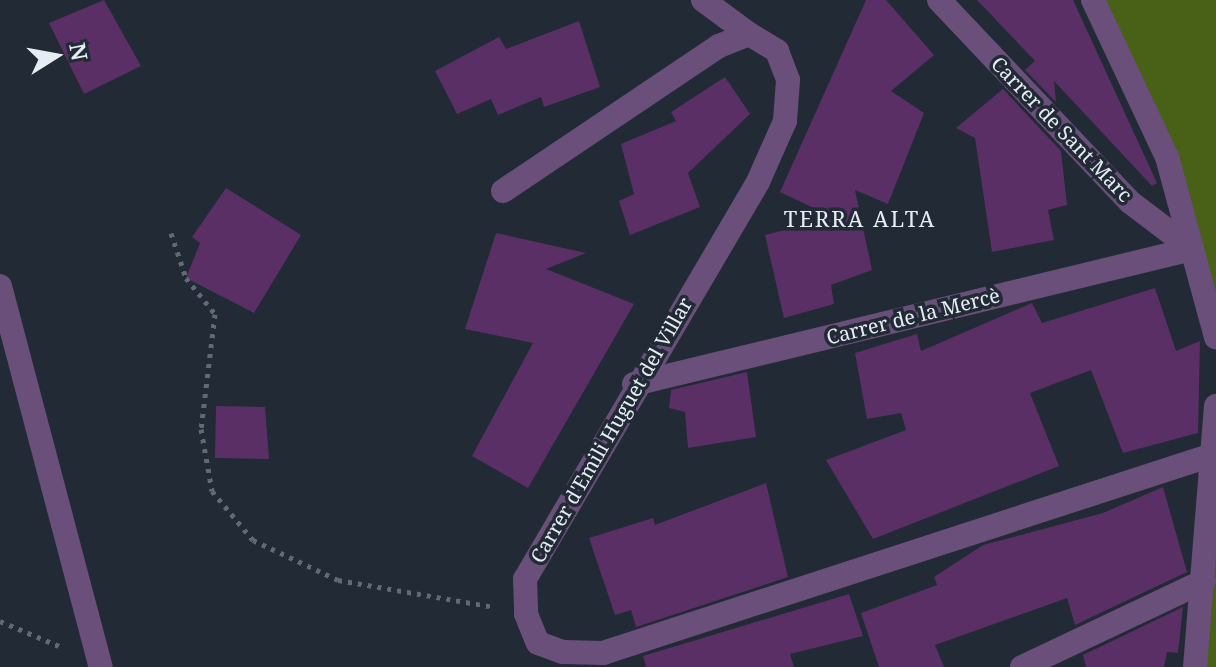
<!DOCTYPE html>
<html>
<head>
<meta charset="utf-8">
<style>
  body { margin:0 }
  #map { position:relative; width:1216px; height:667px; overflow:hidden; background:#212a35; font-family:"Noto Serif",serif }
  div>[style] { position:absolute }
  .forest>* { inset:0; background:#486117 }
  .building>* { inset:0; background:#592f66 }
  .path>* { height:5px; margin-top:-2.5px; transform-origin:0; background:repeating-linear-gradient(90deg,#616973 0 4px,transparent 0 10px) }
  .street>* { height:24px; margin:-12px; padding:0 12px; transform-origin:12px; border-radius:12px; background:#694f79 }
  span { translate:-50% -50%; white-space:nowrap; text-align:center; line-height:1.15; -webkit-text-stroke:7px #212a35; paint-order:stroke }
  .street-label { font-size:20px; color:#e6ecf4 }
  .neighbourhood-label { font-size:22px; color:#e6ecf4; letter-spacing:2px }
  .north { position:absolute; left:16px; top:16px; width:80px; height:80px; -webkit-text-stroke:6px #212a35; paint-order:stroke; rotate:79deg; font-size:22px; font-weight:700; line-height:32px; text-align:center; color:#e6ecf4 }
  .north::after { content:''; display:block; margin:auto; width:28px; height:36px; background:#e6ecf4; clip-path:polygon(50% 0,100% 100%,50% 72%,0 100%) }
</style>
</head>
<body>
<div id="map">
  <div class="forest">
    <div style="clip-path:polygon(1091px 0,1216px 0,1216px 337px,1167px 157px)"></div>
    <div style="clip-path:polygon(1216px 406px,1216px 667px,1195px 667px)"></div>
  </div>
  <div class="building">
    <div style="clip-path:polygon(104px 0,141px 66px,84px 94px,49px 23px)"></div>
    <div style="clip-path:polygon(866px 0,886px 0,934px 55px,891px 91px,924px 113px,888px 204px,855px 190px,872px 270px,831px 285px,834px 304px,784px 318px,765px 235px,834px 218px,780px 192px)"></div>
    <div style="clip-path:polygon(977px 0,1073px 0,1157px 183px,1152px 186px,1054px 81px,1056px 102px,1025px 70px,1035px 61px)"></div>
    <div style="clip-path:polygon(579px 21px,600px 87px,544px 107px,541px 97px,498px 115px,491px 99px,457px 114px,435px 71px,499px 37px,506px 49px)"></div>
    <div style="clip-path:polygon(725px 77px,750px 114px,688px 173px,700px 207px,630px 235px,619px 201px,634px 194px,621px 144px,676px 121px,671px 112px)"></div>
    <div style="clip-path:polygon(1003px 89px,1061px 151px,1067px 205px,1048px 210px,1054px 240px,992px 252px,975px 138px,956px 128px)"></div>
    <div style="clip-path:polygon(226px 188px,301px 235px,254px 313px,186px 278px,200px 243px,192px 237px)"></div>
    <div style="clip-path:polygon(496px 233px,586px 253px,546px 269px,634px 304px,528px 488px,472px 456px,533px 343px,465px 329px)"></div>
    <div style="clip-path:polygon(1155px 288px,1176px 351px,1200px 341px,1198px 433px,1123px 453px,1091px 370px,1030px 393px,1059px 466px,873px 539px,826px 460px,906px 430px,901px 413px,867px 419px,855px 353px,917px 334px,921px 351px,1032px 303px,1042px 323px)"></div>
    <div style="clip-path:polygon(747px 372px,756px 437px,688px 448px,685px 412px,669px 408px,671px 390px)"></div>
    <div style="clip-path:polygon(216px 406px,265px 407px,269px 459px,215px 458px)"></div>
    <div style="clip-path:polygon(766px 483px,788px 577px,636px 627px,631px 610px,615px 615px,589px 538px,653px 518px,655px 525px)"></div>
    <div style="clip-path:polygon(1163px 487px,1187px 572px,1075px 625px,1067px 598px,935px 645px,944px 667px,879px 667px,861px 613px,937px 585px,934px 577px,983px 545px,1103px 513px)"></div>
    <div style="clip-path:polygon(849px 594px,863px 636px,790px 654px,794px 667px,646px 667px,643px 656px)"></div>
    <div style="clip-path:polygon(1183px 607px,1178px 653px,1167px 652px,1164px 667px,1086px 667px,1083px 655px)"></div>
  </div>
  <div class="path">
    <div style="left:171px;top:233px;width:47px;rotate:71.6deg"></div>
    <div style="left:186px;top:278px;width:46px;rotate:51.1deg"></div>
    <div style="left:215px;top:314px;width:116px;rotate:96.9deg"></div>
    <div style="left:201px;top:429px;width:63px;rotate:79.9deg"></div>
    <div style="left:212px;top:491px;width:64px;rotate:50.1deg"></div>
    <div style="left:253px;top:540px;width:94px;rotate:25.2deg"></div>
    <div style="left:338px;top:580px;width:158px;rotate:9.8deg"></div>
    <div style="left:0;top:621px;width:69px;rotate:22.9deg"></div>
  </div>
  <div class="street">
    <div style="left:703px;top:0;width:57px;rotate:36.5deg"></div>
    <div style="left:939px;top:0;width:278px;rotate:46.6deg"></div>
    <div style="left:1130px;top:202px;width:78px;rotate:37.2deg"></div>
    <div style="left:1093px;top:0;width:174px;rotate:64.8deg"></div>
    <div style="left:1167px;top:157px;width:187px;rotate:74.8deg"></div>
    <div style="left:503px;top:191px;width:260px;rotate:-33.9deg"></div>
    <div style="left:719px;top:46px;width:32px;rotate:-22deg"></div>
    <div style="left:749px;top:34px;width:33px;rotate:31deg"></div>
    <div style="left:777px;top:51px;width:31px;rotate:69deg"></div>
    <div style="left:788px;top:80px;width:41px;rotate:94.2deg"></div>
    <div style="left:785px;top:121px;width:67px;rotate:113.9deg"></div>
    <div style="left:758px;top:182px;width:460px;rotate:120.4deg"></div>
    <div style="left:525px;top:579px;width:35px;rotate:88deg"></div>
    <div style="left:526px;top:614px;width:31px;rotate:68deg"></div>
    <div style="left:538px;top:643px;width:27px;rotate:20deg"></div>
    <div style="left:563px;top:652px;width:40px;rotate:1.4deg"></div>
    <div style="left:603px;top:653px;width:640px;rotate:-18.01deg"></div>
    <div style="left:0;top:286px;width:394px;rotate:75.2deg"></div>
    <div style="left:634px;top:384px;width:574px;rotate:-13.6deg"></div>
    <div style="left:1022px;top:667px;width:201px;rotate:-25.3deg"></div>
    <div style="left:1195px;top:667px;width:262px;rotate:-85.4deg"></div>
  </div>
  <div class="street-label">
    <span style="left:1062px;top:129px;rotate:46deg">Carrer de Sant Marc</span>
    <span style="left:913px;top:316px;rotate:-14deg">Carrer de la Mercè</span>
    <span style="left:611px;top:430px;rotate:-60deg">Carrer d'Emili Huguet del Villar</span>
  </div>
  <div class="neighbourhood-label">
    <span style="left:860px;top:219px">TERRA ALTA</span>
  </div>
  <div class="north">N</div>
</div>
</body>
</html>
